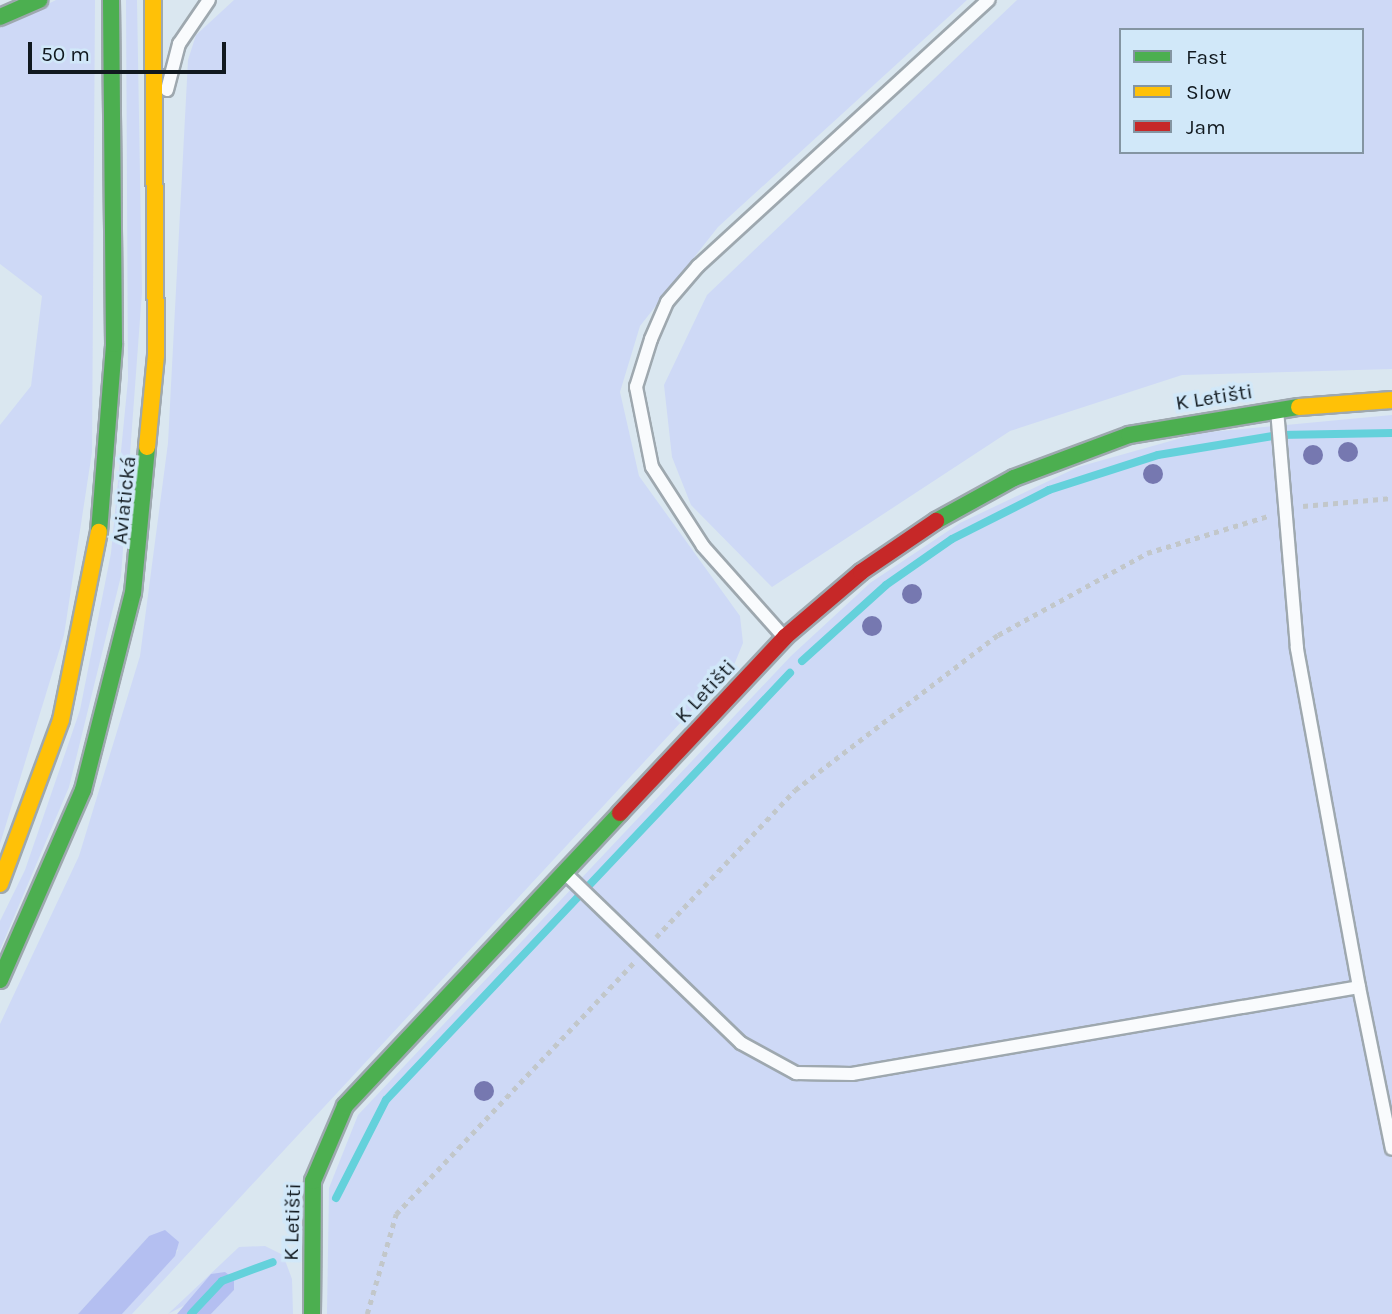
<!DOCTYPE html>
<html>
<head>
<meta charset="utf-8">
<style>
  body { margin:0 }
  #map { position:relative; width:1392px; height:1314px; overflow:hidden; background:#dae7f0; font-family:Karla,sans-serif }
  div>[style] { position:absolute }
  .green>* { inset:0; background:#ced9f6 }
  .forest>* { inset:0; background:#b4bff1 }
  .stream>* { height:8px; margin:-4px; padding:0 4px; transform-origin:4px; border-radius:4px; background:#64d1db }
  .path>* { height:4.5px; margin-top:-2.25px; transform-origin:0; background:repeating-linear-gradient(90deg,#c2c7ca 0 5px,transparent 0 10px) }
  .roads { filter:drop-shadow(2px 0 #9ea8af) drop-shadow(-2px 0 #9ea8af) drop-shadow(0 2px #9ea8af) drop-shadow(0 -2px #9ea8af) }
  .lane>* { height:12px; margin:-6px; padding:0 6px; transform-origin:6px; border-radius:6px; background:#f9fbfd }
  .fast>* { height:16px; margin:-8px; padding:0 8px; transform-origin:8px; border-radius:8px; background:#4caf50 }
  .slow>* { height:16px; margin:-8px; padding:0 8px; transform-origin:8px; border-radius:8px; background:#ffc107 }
  .jam>* { height:16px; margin:-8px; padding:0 8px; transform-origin:8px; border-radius:8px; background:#c62828 }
  .trees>* { width:20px; height:20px; margin:-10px; border-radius:50%; background:#7678b0 }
  span { translate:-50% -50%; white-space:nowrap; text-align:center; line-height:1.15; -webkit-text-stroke:7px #d1e8f9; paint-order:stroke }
  .street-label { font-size:21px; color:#11191f }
  .legend { position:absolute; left:1119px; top:28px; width:245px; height:126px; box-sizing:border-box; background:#d1e8f9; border:2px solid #8495a2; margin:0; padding:9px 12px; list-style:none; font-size:21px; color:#11191f }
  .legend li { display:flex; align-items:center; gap:14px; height:35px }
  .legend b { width:35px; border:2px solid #8495a2 }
  .scale { position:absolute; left:28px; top:42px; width:198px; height:32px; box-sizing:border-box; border:4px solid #11191f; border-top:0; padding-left:9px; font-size:21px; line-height:24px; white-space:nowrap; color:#11191f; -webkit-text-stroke:5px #d1e8f9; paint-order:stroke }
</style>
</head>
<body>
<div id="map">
  <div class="green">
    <div style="clip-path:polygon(56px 0,95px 0,92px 452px,64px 635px,0 844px,0 425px,31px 386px,42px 296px,0 264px,0 28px)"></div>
    <div style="clip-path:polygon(126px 0,137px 0,142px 292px,121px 576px,69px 787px,0 950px,0 921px,25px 870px,80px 710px,111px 553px,128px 380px)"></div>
    <div style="clip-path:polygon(234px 0,967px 0,718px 227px,640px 326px,620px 392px,639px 476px,740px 616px,743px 643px,734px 665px,132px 1314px,122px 1314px,178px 1250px,149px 1236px,78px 1314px,0 1314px,0 1024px,79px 856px,140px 656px,168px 443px,188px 60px,196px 35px)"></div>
    <div style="clip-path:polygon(evenodd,1017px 0,1392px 0,1392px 369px,1182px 375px,1010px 431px,772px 587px,691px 505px,672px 457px,664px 385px,707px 295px,1017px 0,1121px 30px,1362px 30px,1362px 152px,1121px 152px,1121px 30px)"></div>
    <div style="clip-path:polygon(1392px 415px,1392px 1314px,327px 1314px,329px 1188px,358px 1115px,791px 656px,870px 583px,960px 523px,1078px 467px,1199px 433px)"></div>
    <div style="clip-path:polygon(239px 1247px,265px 1246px,283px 1255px,292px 1279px,293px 1314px,211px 1314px,234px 1290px,234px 1279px,168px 1314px)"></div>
  </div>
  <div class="forest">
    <div style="clip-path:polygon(165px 1230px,179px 1242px,175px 1256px,122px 1314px,78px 1314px,149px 1236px)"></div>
    <div style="clip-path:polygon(225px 1272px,234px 1279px,234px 1290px,211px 1314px,177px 1314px,211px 1274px)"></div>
  </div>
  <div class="stream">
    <div style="left:802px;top:661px;width:113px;rotate:-42.1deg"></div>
    <div style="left:886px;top:585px;width:80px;rotate:-34.9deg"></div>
    <div style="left:952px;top:539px;width:109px;rotate:-26.8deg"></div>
    <div style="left:1049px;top:490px;width:114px;rotate:-17.8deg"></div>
    <div style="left:1158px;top:455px;width:123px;rotate:-9.4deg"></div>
    <div style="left:1279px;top:435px;width:113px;rotate:-1deg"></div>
    <div style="left:336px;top:1198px;width:110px;rotate:-63deg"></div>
    <div style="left:386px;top:1100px;width:588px;rotate:-46.59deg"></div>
    <div style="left:191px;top:1314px;width:45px;rotate:-46.8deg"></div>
    <div style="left:222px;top:1281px;width:54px;rotate:-20.4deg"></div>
  </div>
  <div class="path">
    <div style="left:1303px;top:506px;width:89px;rotate:-5.1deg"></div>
    <div style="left:656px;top:937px;width:202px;rotate:-46.6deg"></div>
    <div style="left:795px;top:790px;width:255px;rotate:-37.4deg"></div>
    <div style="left:998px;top:635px;width:170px;rotate:-28.8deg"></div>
    <div style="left:1147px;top:553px;width:127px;rotate:-17deg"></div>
    <div style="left:367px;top:1314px;width:104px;rotate:-73.8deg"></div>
    <div style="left:396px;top:1214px;width:347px;rotate:-46.6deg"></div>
  </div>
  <div class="roads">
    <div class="lane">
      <div style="left:167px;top:90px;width:48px;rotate:-75.4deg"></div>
      <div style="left:179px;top:44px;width:53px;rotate:-55.7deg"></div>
      <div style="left:784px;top:637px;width:122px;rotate:-131.7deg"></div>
      <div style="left:703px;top:546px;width:94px;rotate:-122.8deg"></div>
      <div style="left:652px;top:467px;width:82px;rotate:-101.3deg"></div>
      <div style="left:636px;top:387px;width:50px;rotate:-72.6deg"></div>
      <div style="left:651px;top:339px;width:40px;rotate:-66.6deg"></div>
      <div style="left:667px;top:302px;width:48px;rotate:-49.3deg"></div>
      <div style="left:698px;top:266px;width:394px;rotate:-42.5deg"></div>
      <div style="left:566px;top:874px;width:243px;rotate:44deg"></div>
      <div style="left:741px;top:1043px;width:63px;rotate:28.6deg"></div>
      <div style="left:796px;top:1073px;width:56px;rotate:1deg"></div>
      <div style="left:852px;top:1074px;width:514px;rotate:-9.74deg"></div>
      <div style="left:1359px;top:987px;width:345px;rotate:-100.4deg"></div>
      <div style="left:1297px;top:648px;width:239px;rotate:-94.8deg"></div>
      <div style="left:1359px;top:987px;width:165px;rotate:78.5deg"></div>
    </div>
    <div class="fast">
      <div style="left:0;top:17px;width:43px;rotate:-23.6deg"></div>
      <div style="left:936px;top:521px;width:89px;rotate:-28.9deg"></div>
      <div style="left:1014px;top:478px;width:123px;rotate:-20.5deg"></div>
      <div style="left:1129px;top:435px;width:172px;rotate:-9.4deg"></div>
      <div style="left:99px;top:532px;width:189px;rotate:-85.4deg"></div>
      <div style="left:114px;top:344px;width:344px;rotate:-90.5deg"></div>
      <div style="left:0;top:980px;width:207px;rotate:-66.4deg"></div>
      <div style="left:83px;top:790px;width:203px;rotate:-75.8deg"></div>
      <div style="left:133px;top:593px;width:147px;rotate:-84.5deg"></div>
      <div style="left:312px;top:1314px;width:133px;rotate:-89.6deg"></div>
      <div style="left:313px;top:1181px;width:82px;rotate:-66.9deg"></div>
      <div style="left:345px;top:1106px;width:402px;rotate:-46.8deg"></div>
    </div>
    <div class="slow">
      <div style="left:1299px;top:407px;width:93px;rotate:-4.3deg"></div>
      <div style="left:147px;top:447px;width:92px;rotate:-84.4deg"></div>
      <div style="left:156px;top:355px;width:355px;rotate:-90.5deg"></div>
      <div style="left:0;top:884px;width:175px;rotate:-69.6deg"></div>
      <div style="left:61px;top:720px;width:192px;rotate:-78.6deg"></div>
    </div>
    <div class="jam">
      <div style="left:620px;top:813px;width:241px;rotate:-46.8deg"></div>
      <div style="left:785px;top:637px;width:100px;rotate:-40.5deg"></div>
      <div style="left:861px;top:572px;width:91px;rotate:-34.2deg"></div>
    </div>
  </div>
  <div class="trees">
    <div style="left:1348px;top:452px"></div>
    <div style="left:1313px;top:455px"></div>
    <div style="left:1153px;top:474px"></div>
    <div style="left:912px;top:594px"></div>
    <div style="left:872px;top:626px"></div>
    <div style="left:484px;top:1091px"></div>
  </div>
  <div class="street-label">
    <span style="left:1214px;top:397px;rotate:-9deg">K Letišti</span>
    <span style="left:124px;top:500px;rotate:-84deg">Aviatická</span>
    <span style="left:705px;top:691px;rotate:-47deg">K Letišti</span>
    <span style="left:292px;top:1222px;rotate:-88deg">K Letišti</span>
  </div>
  <ul class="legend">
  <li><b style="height:9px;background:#4caf50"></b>Fast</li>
  <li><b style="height:9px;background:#ffc107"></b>Slow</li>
  <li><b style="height:9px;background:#c62828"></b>Jam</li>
  </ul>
  <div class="scale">50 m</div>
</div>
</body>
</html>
